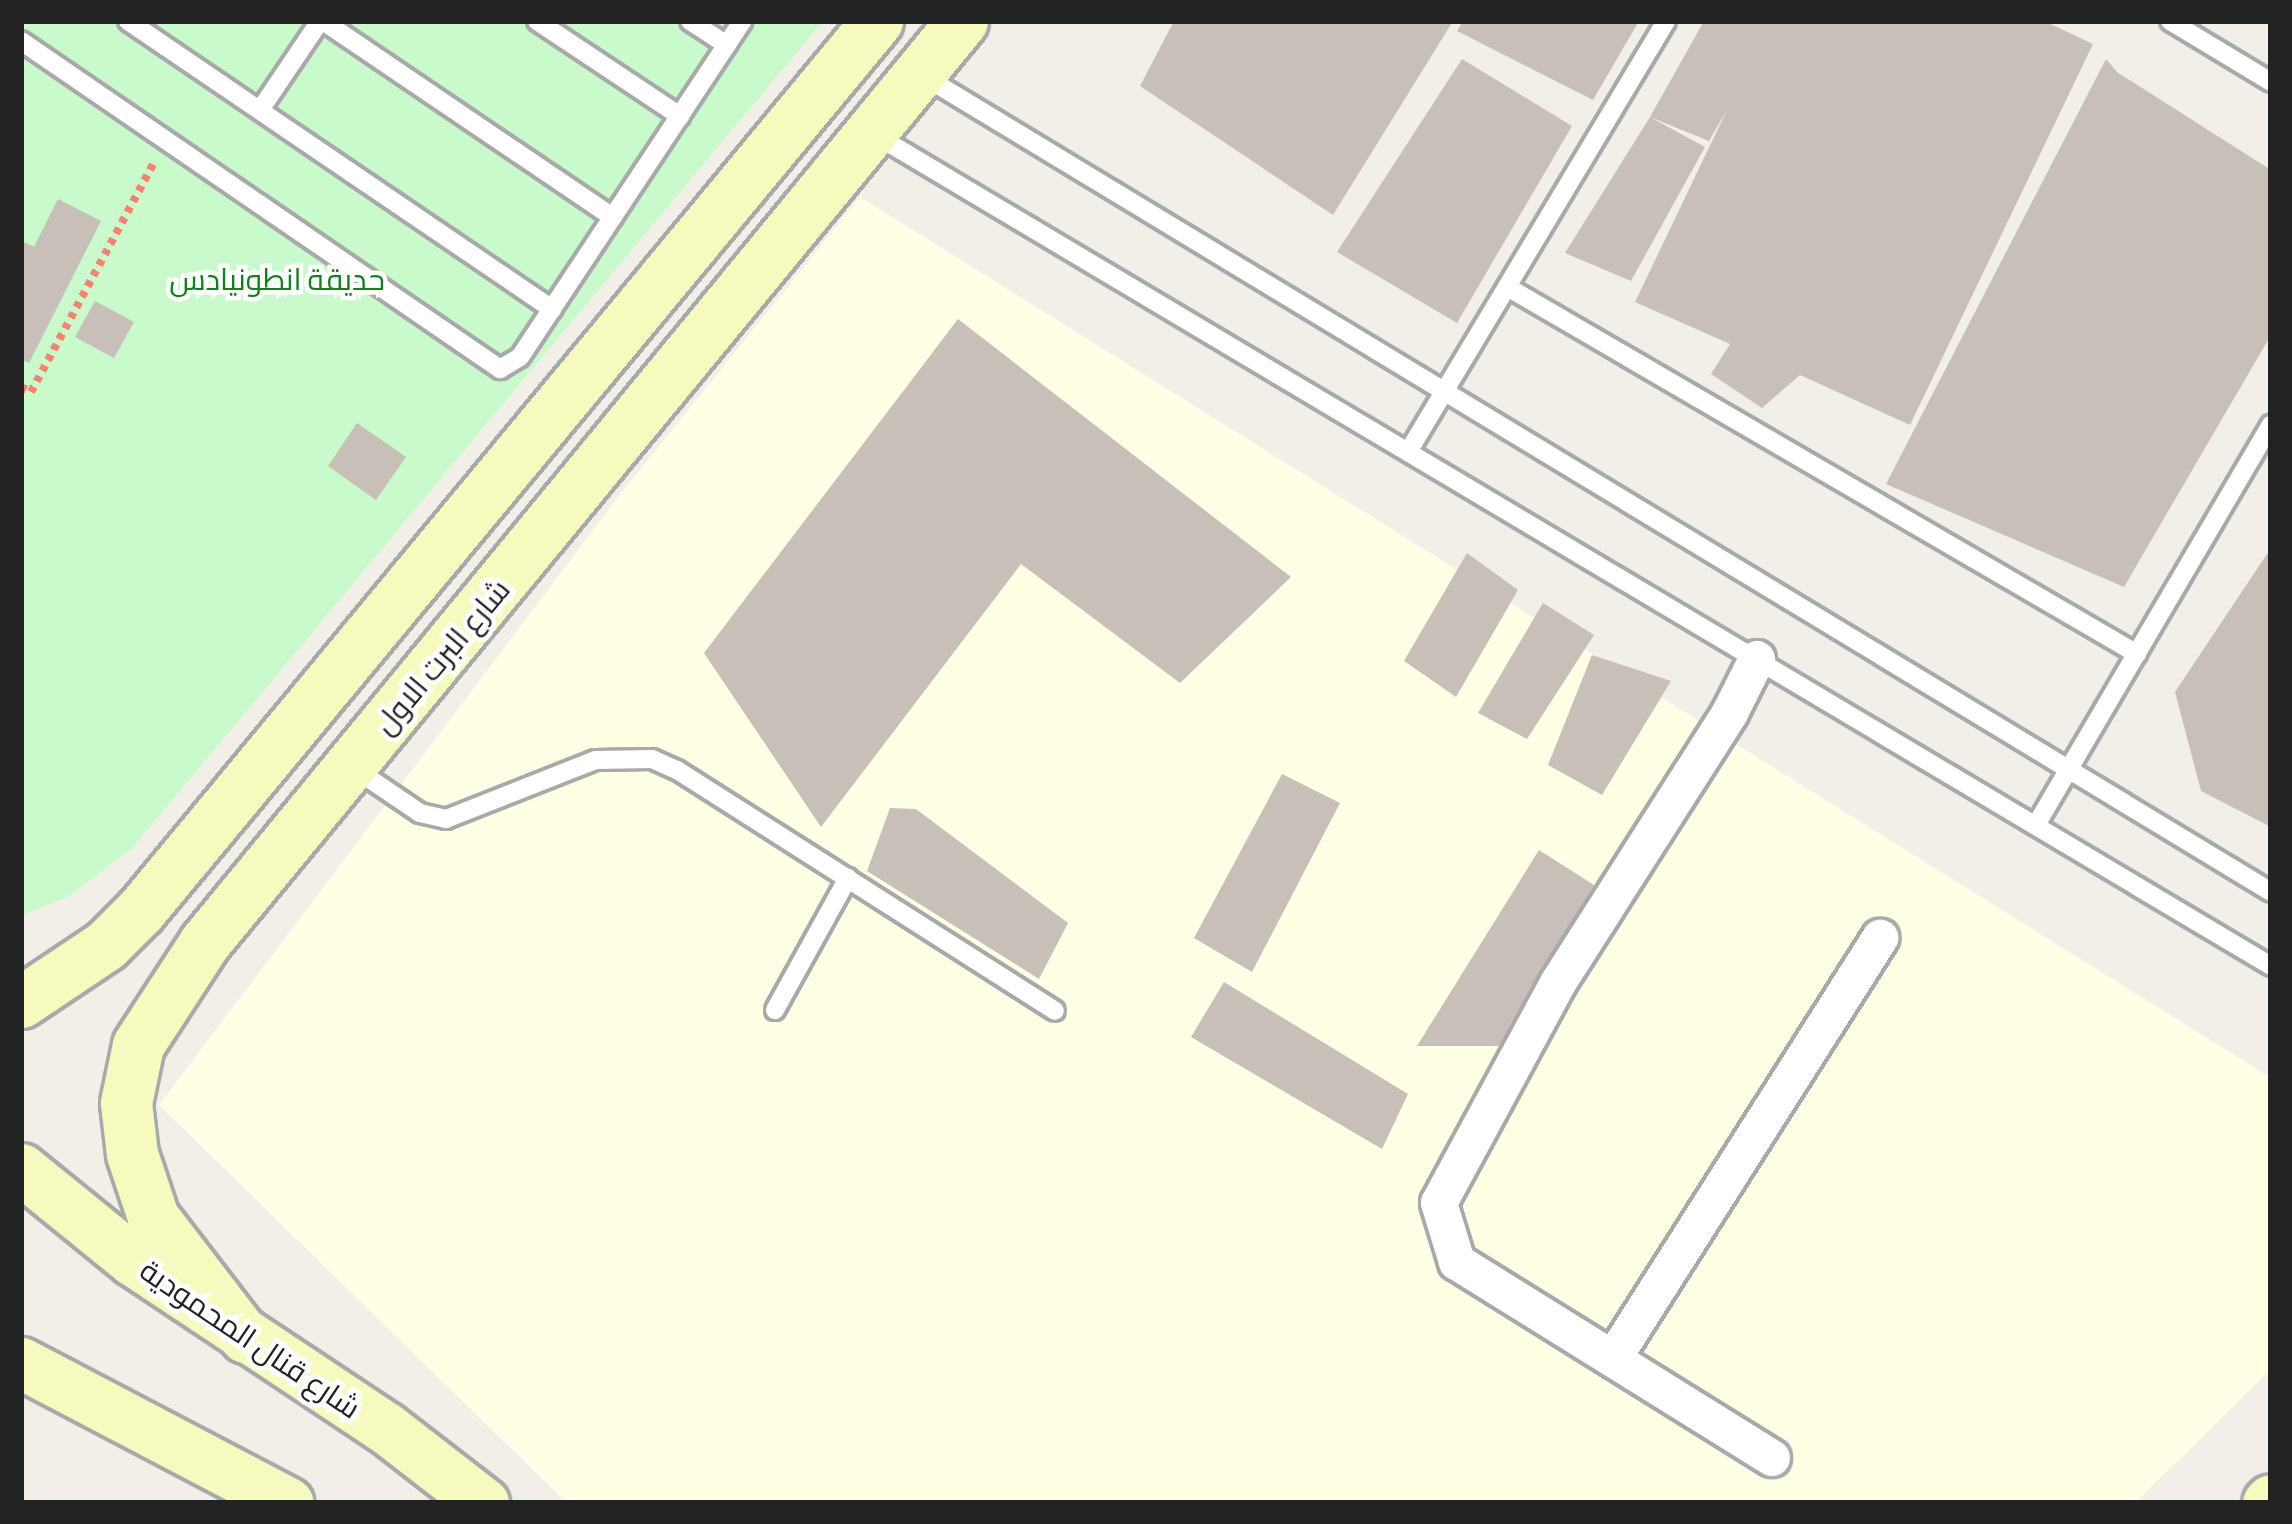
<!DOCTYPE html>
<html>
<head>
<meta charset="utf-8">
<style>
  body { margin:0 }
  #map { position:relative; width:2292px; height:1524px; overflow:hidden; background:#f2efe9; font-family:Barlow,Cairo,sans-serif }
  div>[style] { position:absolute }
  .education>* { inset:0; background:#ffffe5 }
  .park>* { inset:0; background:#c8facc }
  .building>* { inset:0; background:#c7bfb8 }
  .path>* { height:8px; margin-top:-4px; transform-origin:0; background:repeating-linear-gradient(90deg,#fa8072 0 6px,transparent 0 12px) }
  .roads { filter:drop-shadow(3px 0 #a9a9a9) drop-shadow(-3px 0 #a9a9a9) drop-shadow(0 3px #a9a9a9) drop-shadow(0 -3px #a9a9a9) }
  .lane>* { height:18px; margin:-9px; padding:0 9px; transform-origin:9px; border-radius:9px; background:#fff }
  .street>* { height:36px; margin:-18px; padding:0 18px; transform-origin:18px; border-radius:18px; background:#fff }
  .secondary>* { height:51px; margin:-25.5px; padding:0 25.5px; transform-origin:25.5px; border-radius:25.5px; background:#f7fabf }
  span { translate:-50% -50%; white-space:nowrap; text-align:center; line-height:1.15; -webkit-text-stroke:9px #fff; paint-order:stroke }
  .park-label { font-size:30px; color:#0c8416 }
  .street-label { font-size:30px; color:#222 }
  .frame { position:absolute; inset:0; border:24px solid #222; pointer-events:none }
</style>
</head>
<body>
<div id="map">
  <div class="education">
    <div style="clip-path:polygon(860px 197px,2271px 1078px,2271px 1369px,2135px 1503px,567px 1503px,159px 1105px,618px 497px)"></div>
  </div>
  <div class="park">
    <div style="clip-path:polygon(21px 21px,823px 21px,132px 848px,69px 896px,21px 916px)"></div>
  </div>
  <div class="building">
    <div style="clip-path:polygon(1174px 21px,1453px 21px,1333px 215px,1140px 86px)"></div>
    <div style="clip-path:polygon(1463px 21px,1639px 21px,1593px 100px,1457px 31px)"></div>
    <div style="clip-path:polygon(1704px 21px,2044px 21px,2093px 44px,1910px 425px,1800px 375px,1762px 408px,1711px 374px,1730px 344px,1635px 302px,1727px 110px,1709px 141px,1650px 117px)"></div>
    <div style="clip-path:polygon(1462px 59px,1572px 126px,1457px 323px,1337px 252px)"></div>
    <div style="clip-path:polygon(2106px 59px,2117px 72px,2271px 170px,2271px 335px,2124px 587px,1886px 484px)"></div>
    <div style="clip-path:polygon(1650px 117px,1705px 147px,1631px 281px,1565px 253px)"></div>
    <div style="clip-path:polygon(58px 199px,101px 221px,29px 363px,21px 359px,21px 249px,25px 242px,34px 247px)"></div>
    <div style="clip-path:polygon(95px 301px,134px 322px,114px 358px,75px 337px)"></div>
    <div style="clip-path:polygon(958px 319px,1291px 577px,1180px 683px,1021px 564px,821px 827px,704px 653px)"></div>
    <div style="clip-path:polygon(357px 423px,406px 457px,376px 500px,328px 466px)"></div>
    <div style="clip-path:polygon(2271px 548px,2271px 827px,2201px 791px,2175px 692px)"></div>
    <div style="clip-path:polygon(1467px 553px,1518px 590px,1456px 697px,1404px 661px)"></div>
    <div style="clip-path:polygon(1543px 603px,1594px 635px,1527px 739px,1478px 713px)"></div>
    <div style="clip-path:polygon(1592px 655px,1671px 681px,1602px 795px,1548px 765px)"></div>
    <div style="clip-path:polygon(1282px 774px,1340px 803px,1252px 972px,1194px 938px)"></div>
    <div style="clip-path:polygon(890px 808px,916px 809px,1068px 923px,1039px 979px,867px 871px)"></div>
    <div style="clip-path:polygon(1539px 850px,1594px 885px,1501px 1046px,1417px 1046px)"></div>
    <div style="clip-path:polygon(1224px 982px,1408px 1094px,1382px 1149px,1191px 1037px)"></div>
  </div>
  <div class="path">
    <div style="left:21px;top:387px;width:11px;rotate:27deg"></div>
    <div style="left:31px;top:392px;width:259px;rotate:-61.8deg"></div>
  </div>
  <div class="roads">
    <div class="lane">
      <div style="left:128px;top:21px;width:513px;rotate:34.19deg"></div>
      <div style="left:323px;top:21px;width:350px;rotate:34.1deg"></div>
      <div style="left:537px;top:21px;width:172px;rotate:33.6deg"></div>
      <div style="left:690px;top:21px;width:44px;rotate:33deg"></div>
      <div style="left:2170px;top:21px;width:118px;rotate:31.1deg"></div>
      <div style="left:21px;top:41px;width:581px;rotate:34.4deg"></div>
      <div style="left:500px;top:369px;width:23px;rotate:-31deg"></div>
      <div style="left:520px;top:357px;width:403px;rotate:-56.5deg"></div>
      <div style="left:920px;top:74px;width:1579px;rotate:31.19deg"></div>
      <div style="left:260px;top:110px;width:107px;rotate:-56deg"></div>
      <div style="left:872px;top:133px;width:1628px;rotate:30.77deg"></div>
      <div style="left:1509px;top:288px;width:727px;rotate:30.23deg"></div>
      <div style="left:1408px;top:452px;width:502px;rotate:-59.09deg"></div>
      <div style="left:355px;top:769px;width:78px;rotate:34.1deg"></div>
      <div style="left:420px;top:813px;width:27px;rotate:13deg"></div>
      <div style="left:446px;top:819px;width:161px;rotate:-21.5deg"></div>
      <div style="left:596px;top:760px;width:56px;rotate:-1deg"></div>
      <div style="left:652px;top:759px;width:27px;rotate:24deg"></div>
      <div style="left:677px;top:770px;width:448px;rotate:32.5deg"></div>
      <div style="left:2036px;top:825px;width:464px;rotate:-59.6deg"></div>
      <div style="left:775px;top:1010px;width:151px;rotate:-61.1deg"></div>
    </div>
    <div class="street">
      <div style="left:1757px;top:659px;width:60px;rotate:116.6deg"></div>
      <div style="left:1730px;top:713px;width:320px;rotate:122.5deg"></div>
      <div style="left:1558px;top:983px;width:250px;rotate:118.4deg"></div>
      <div style="left:1439px;top:1203px;width:62px;rotate:73deg"></div>
      <div style="left:1457px;top:1262px;width:371px;rotate:31.9deg"></div>
      <div style="left:1613px;top:1359px;width:499px;rotate:-57.6deg"></div>
    </div>
    <div class="secondary">
      <div style="left:21px;top:1002px;width:102px;rotate:-33.8deg"></div>
      <div style="left:106px;top:945px;width:49px;rotate:-45deg"></div>
      <div style="left:141px;top:910px;width:1154px;rotate:-50.38deg"></div>
      <div style="left:21px;top:1169px;width:144px;rotate:39.1deg"></div>
      <div style="left:133px;top:1260px;width:304px;rotate:33.6deg"></div>
      <div style="left:386px;top:1428px;width:123px;rotate:37.7deg"></div>
      <div style="left:245px;top:1337px;width:151px;rotate:-127.5deg"></div>
      <div style="left:153px;top:1217px;width:66px;rotate:-108.4deg"></div>
      <div style="left:132px;top:1154px;width:51px;rotate:-96.7deg"></div>
      <div style="left:126px;top:1103px;width:59px;rotate:-78.3deg"></div>
      <div style="left:138px;top:1045px;width:123px;rotate:-57deg"></div>
      <div style="left:205px;top:942px;width:1192px;rotate:-50.58deg"></div>
      <div style="left:21px;top:1363px;width:301px;rotate:27.7deg"></div>
      <div style="left:2268px;top:1503px;width:4px;rotate:-45deg"></div>
    </div>
  </div>
  <div class="park-label">
    <span style="left:277px;top:278px">حديقة انطونيادس</span>
  </div>
  <div class="street-label">
    <span style="left:441px;top:656px;rotate:-50deg">شارع البرت الاول</span>
    <span style="left:251px;top:1338px;rotate:34deg">شارع قنال المحمودية</span>
  </div>
  <div class="frame"></div>
</div>
</body>
</html>
